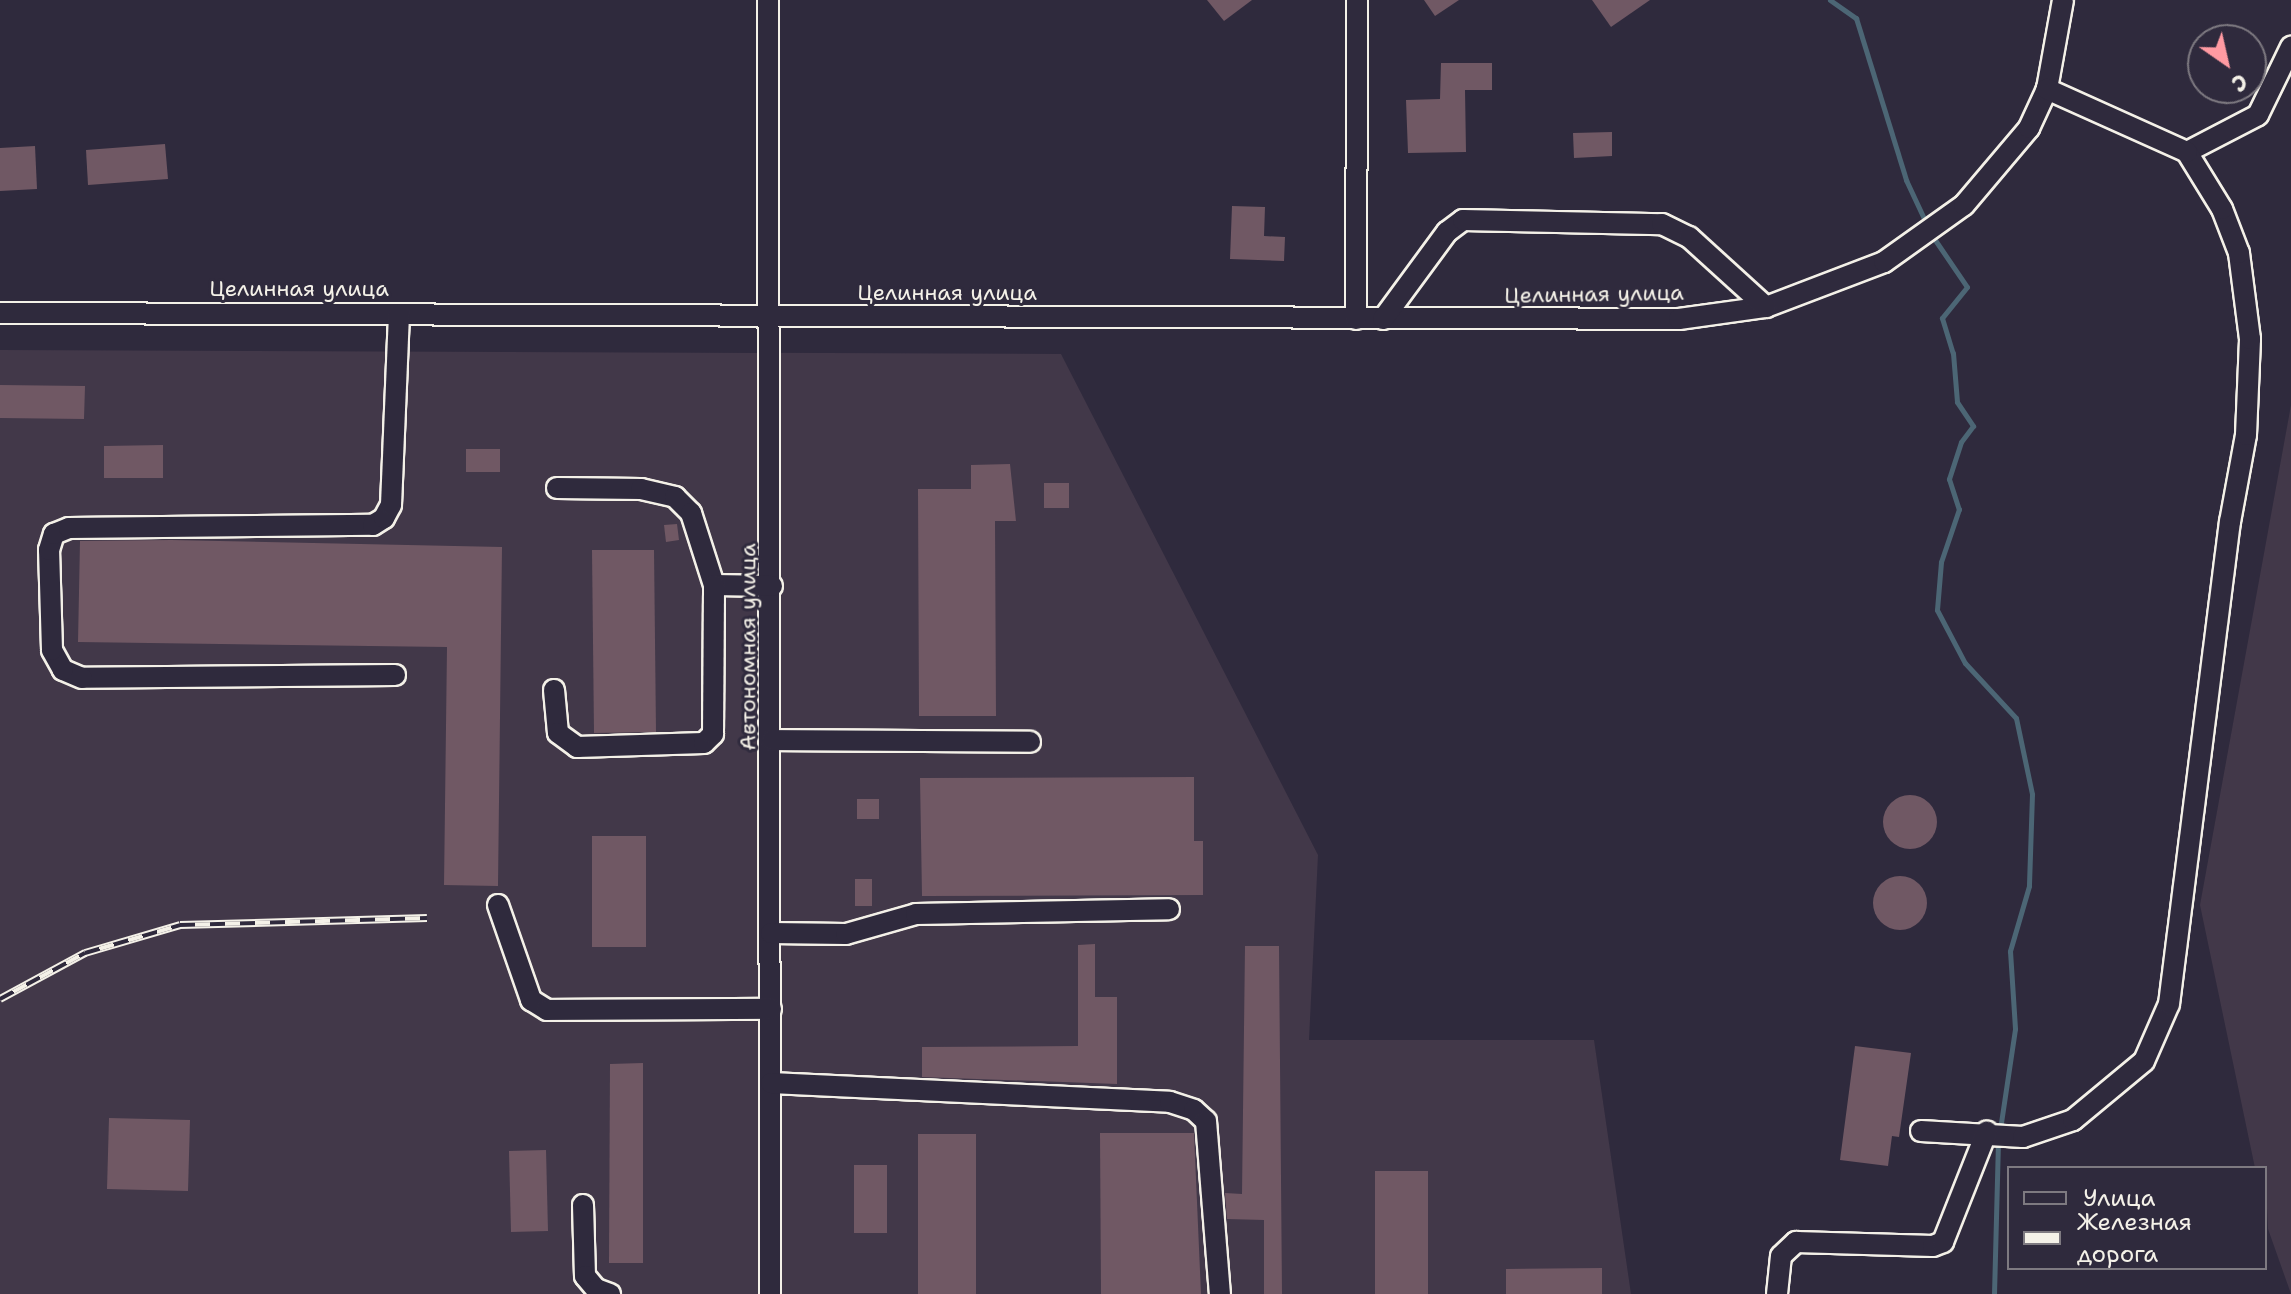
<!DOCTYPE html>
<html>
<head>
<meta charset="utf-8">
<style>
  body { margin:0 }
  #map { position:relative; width:2291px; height:1294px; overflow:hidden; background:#2f2a3d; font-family:"Shantell Sans",sans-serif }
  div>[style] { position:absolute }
  .built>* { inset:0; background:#423849 }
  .stream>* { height:5px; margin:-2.5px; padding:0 2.5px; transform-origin:2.5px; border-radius:2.5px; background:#4c6675 }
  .building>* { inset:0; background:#705864 }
  .round { border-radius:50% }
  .roads { filter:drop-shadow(2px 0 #f4f1e8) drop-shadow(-2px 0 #f4f1e8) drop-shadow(0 2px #f4f1e8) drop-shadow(0 -2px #f4f1e8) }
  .minor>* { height:20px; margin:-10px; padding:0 10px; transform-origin:10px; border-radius:10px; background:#2f2a3d }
  .rail>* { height:8px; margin-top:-4px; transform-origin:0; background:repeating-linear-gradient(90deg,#2f2a3d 0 15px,#f4f1e8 0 30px); box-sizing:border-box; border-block:2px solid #f4f1e8 }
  span { translate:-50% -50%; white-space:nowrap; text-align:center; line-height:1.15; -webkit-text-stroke:6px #2f2a3d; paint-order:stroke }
  .street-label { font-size:22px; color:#f4f1e8 }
  .legend { position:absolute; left:2007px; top:1166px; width:260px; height:104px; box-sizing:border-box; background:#2f2a3d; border:2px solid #7e7a81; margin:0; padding:10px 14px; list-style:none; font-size:24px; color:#f4f1e8 }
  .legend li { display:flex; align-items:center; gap:16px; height:40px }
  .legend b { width:40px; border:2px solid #7e7a81 }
  .north { position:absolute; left:2187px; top:24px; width:80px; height:80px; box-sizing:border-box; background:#2f2a3d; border:2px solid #7e7a81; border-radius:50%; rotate:146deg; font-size:22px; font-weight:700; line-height:32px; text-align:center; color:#f4f1e8 }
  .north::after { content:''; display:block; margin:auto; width:28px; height:36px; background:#ff9aa2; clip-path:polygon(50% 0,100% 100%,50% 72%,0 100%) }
</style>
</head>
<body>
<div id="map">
  <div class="built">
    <div style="clip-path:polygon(0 350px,1061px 354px,1318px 855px,1309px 1040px,1594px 1040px,1631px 1294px,0 1294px)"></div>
    <div style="clip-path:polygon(2291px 405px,2291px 1294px,2268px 1229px,2265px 1168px,2255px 1168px,2200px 905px)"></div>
  </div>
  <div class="stream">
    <div style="left:1830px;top:0;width:32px;rotate:35deg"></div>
    <div style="left:1856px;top:18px;width:170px;rotate:72.8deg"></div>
    <div style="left:1906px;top:180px;width:50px;rotate:65deg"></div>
    <div style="left:1931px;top:234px;width:64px;rotate:55.8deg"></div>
    <div style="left:1967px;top:287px;width:40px;rotate:129deg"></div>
    <div style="left:1942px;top:318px;width:37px;rotate:73deg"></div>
    <div style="left:1953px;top:353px;width:49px;rotate:85.3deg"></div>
    <div style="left:1957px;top:402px;width:29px;rotate:56deg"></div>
    <div style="left:1973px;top:426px;width:20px;rotate:127deg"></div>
    <div style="left:1961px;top:442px;width:39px;rotate:108deg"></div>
    <div style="left:1949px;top:479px;width:32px;rotate:72deg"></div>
    <div style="left:1959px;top:509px;width:56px;rotate:108.8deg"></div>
    <div style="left:1941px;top:562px;width:48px;rotate:94.8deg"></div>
    <div style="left:1937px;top:610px;width:60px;rotate:62.2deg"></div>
    <div style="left:1965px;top:663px;width:75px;rotate:47.2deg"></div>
    <div style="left:2016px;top:718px;width:78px;rotate:78.1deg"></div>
    <div style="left:2032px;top:794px;width:92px;rotate:91.9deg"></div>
    <div style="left:2029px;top:886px;width:68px;rotate:106.3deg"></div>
    <div style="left:2010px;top:951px;width:78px;rotate:86.3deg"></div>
    <div style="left:2015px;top:1029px;width:101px;rotate:98.5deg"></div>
    <div style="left:1994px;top:1294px;width:155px;rotate:-88.5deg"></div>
  </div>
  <div class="building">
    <div style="clip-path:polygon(1207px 0,1252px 0,1224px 21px)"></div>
    <div style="clip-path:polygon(1424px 0,1459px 0,1435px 16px)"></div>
    <div style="clip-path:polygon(1592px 0,1650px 0,1611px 27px)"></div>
    <div style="clip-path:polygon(1441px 63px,1492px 63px,1492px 90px,1465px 90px,1466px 152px,1408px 153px,1406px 100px,1440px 99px)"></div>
    <div style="clip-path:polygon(1612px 132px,1612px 156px,1574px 158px,1573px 133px)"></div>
    <div style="clip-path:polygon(165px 144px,168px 179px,88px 185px,86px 150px)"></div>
    <div style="clip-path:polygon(35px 146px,37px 189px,0 191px,0 148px)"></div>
    <div style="clip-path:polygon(1232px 206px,1265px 207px,1264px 236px,1285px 237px,1284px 261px,1230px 259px)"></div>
    <div style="clip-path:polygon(0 385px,85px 386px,84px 419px,0 418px)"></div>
    <div style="clip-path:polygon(163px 445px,163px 478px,104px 478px,104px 446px)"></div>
    <div style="clip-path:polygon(466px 449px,500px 449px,500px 472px,466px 472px)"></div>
    <div style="clip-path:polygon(1010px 464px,1016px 521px,995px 521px,996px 716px,919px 716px,918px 489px,971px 489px,971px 465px)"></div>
    <div style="clip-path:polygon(1044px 483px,1069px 483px,1069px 508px,1044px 508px)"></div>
    <div style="clip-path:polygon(677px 524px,679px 540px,666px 542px,664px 525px)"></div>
    <div style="clip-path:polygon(171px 540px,502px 547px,498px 886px,444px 885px,447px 647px,78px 642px,80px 541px)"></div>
    <div style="clip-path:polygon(592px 550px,654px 550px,656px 732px,594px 733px)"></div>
    <div style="clip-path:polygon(1194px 777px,1194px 841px,1203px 841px,1203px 895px,922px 896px,920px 778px)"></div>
    <div class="round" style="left:1883px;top:795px;width:54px;height:54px"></div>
    <div style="clip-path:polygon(857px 799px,879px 799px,879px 819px,857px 819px)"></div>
    <div style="clip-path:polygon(592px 836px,646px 836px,646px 947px,592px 947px)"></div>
    <div class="round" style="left:1873px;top:876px;width:54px;height:54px"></div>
    <div style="clip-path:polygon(855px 879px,872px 879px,872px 906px,855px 906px)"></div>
    <div style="clip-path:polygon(1095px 944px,1095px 997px,1117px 997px,1117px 1084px,922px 1077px,922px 1047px,1078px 1046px,1078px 945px)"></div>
    <div style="clip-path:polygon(1245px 946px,1279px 946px,1282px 1294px,1264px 1294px,1264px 1220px,1227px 1219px,1225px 1193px,1242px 1194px)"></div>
    <div style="clip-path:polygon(1855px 1046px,1911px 1053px,1899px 1137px,1892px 1136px,1888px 1166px,1840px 1160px)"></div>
    <div style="clip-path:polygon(643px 1063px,643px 1263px,609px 1263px,610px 1064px)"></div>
    <div style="clip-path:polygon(109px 1118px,190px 1120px,188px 1191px,107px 1189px)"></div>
    <div style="clip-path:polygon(1100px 1133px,1194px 1133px,1201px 1294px,1101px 1294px)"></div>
    <div style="clip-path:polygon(918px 1134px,976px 1134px,976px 1294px,918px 1294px)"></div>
    <div style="clip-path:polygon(546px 1150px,548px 1231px,511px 1232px,509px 1151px)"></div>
    <div style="clip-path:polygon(854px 1165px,887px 1165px,887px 1233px,854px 1233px)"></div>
    <div style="clip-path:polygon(1375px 1171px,1428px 1171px,1428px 1294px,1375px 1294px)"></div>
    <div style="clip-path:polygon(1602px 1268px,1602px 1294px,1506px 1294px,1506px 1269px)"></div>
  </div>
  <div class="roads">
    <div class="minor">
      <div style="left:768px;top:0;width:1294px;rotate:89.91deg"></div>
      <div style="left:2187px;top:152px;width:80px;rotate:-27.5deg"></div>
      <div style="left:2258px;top:115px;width:76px;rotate:-64.1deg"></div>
      <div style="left:0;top:313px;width:1679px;rotate:0.2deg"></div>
      <div style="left:1679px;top:319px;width:88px;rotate:-7.9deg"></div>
      <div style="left:1766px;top:307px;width:126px;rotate:-20.9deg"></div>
      <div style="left:1884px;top:262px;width:98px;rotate:-35.5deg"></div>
      <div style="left:1964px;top:205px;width:101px;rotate:-49.8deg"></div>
      <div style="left:2029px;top:128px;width:43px;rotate:-65.2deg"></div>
      <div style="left:2047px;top:89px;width:90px;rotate:-79.8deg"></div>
      <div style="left:1356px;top:319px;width:319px;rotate:-89.8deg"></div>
      <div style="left:1383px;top:319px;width:108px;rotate:-53.7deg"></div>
      <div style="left:1447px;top:232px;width:20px;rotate:-37deg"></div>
      <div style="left:1463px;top:220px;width:199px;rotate:1.2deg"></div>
      <div style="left:1662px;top:224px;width:30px;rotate:26deg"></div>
      <div style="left:1689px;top:237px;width:104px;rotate:42.3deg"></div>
      <div style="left:557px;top:488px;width:84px;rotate:0.7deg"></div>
      <div style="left:641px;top:489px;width:35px;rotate:13deg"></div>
      <div style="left:675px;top:497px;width:23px;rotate:45deg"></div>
      <div style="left:691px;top:513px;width:76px;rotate:72.3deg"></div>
      <div style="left:714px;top:585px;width:58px;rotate:1deg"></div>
      <div style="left:395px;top:675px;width:313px;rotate:179.5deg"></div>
      <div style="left:82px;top:678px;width:21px;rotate:-157deg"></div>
      <div style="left:63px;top:670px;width:23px;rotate:-119deg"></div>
      <div style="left:52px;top:650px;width:100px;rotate:-91.7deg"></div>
      <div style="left:49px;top:550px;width:17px;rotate:-73deg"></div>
      <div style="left:54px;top:534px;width:16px;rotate:-22deg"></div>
      <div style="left:69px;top:528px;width:304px;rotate:-0.6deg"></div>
      <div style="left:373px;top:525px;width:13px;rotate:-32deg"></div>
      <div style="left:384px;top:518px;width:15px;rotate:-62deg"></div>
      <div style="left:391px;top:505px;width:191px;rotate:-87.6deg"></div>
      <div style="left:554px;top:690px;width:43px;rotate:84.7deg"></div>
      <div style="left:558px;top:733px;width:24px;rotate:36deg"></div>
      <div style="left:577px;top:747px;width:127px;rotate:-1.8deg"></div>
      <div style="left:704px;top:743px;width:13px;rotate:-45deg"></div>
      <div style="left:713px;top:734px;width:149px;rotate:-89.6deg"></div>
      <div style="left:772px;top:740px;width:258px;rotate:0.4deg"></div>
      <div style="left:498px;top:905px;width:101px;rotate:70.8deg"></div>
      <div style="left:531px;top:1000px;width:19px;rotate:32deg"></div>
      <div style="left:547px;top:1010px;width:224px;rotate:-0.3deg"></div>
      <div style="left:771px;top:933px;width:75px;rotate:0.8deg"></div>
      <div style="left:846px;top:934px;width:73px;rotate:-15.9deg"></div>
      <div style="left:916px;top:914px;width:253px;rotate:-1.1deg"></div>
      <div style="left:771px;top:1083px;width:399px;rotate:2.7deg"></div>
      <div style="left:1170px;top:1102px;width:25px;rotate:18deg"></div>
      <div style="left:1194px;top:1110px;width:16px;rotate:43deg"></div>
      <div style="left:1206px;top:1121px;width:174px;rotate:85.4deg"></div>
      <div style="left:1921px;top:1131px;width:102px;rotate:3.4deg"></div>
      <div style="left:2023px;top:1137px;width:53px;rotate:-18.8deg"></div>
      <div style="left:2073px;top:1120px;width:92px;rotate:-39.7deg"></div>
      <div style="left:2144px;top:1061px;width:62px;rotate:-66.3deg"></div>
      <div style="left:2169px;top:1004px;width:486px;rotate:-82.8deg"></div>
      <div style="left:2230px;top:522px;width:88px;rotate:-79.6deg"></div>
      <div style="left:2246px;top:435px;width:96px;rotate:-87.6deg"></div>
      <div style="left:2250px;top:339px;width:87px;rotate:-97.3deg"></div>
      <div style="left:2239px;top:253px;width:47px;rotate:-111.1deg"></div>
      <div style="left:2222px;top:209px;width:67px;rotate:-121.6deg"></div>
      <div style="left:2187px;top:152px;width:154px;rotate:-155.8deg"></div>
      <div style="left:583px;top:1205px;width:71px;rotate:88.4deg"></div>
      <div style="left:585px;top:1276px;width:17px;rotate:50deg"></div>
      <div style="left:596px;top:1289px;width:15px;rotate:20deg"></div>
      <div style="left:1777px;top:1294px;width:38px;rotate:-84deg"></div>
      <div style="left:1781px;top:1256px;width:21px;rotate:-43deg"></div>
      <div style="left:1796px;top:1242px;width:137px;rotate:1.7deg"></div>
      <div style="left:1933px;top:1246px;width:11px;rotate:-22deg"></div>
      <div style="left:1943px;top:1242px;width:119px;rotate:-68.4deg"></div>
    </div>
  </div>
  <div class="rail">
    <div style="left:0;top:999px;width:97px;rotate:-28.4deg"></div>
    <div style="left:85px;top:953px;width:99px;rotate:-16.4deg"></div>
    <div style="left:180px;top:925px;width:247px;rotate:-1.6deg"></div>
  </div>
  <div class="street-label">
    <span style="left:299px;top:289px">Целинная улица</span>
    <span style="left:947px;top:293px">Целинная улица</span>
    <span style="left:1594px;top:294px;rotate:-1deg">Целинная улица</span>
    <span style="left:748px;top:647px;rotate:-90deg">Автономная улица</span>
  </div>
  <ul class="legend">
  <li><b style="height:10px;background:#2f2a3d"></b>Улица</li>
  <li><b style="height:10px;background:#f4f1e8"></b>Железная дорога</li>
  </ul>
  <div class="north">С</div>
</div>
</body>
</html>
